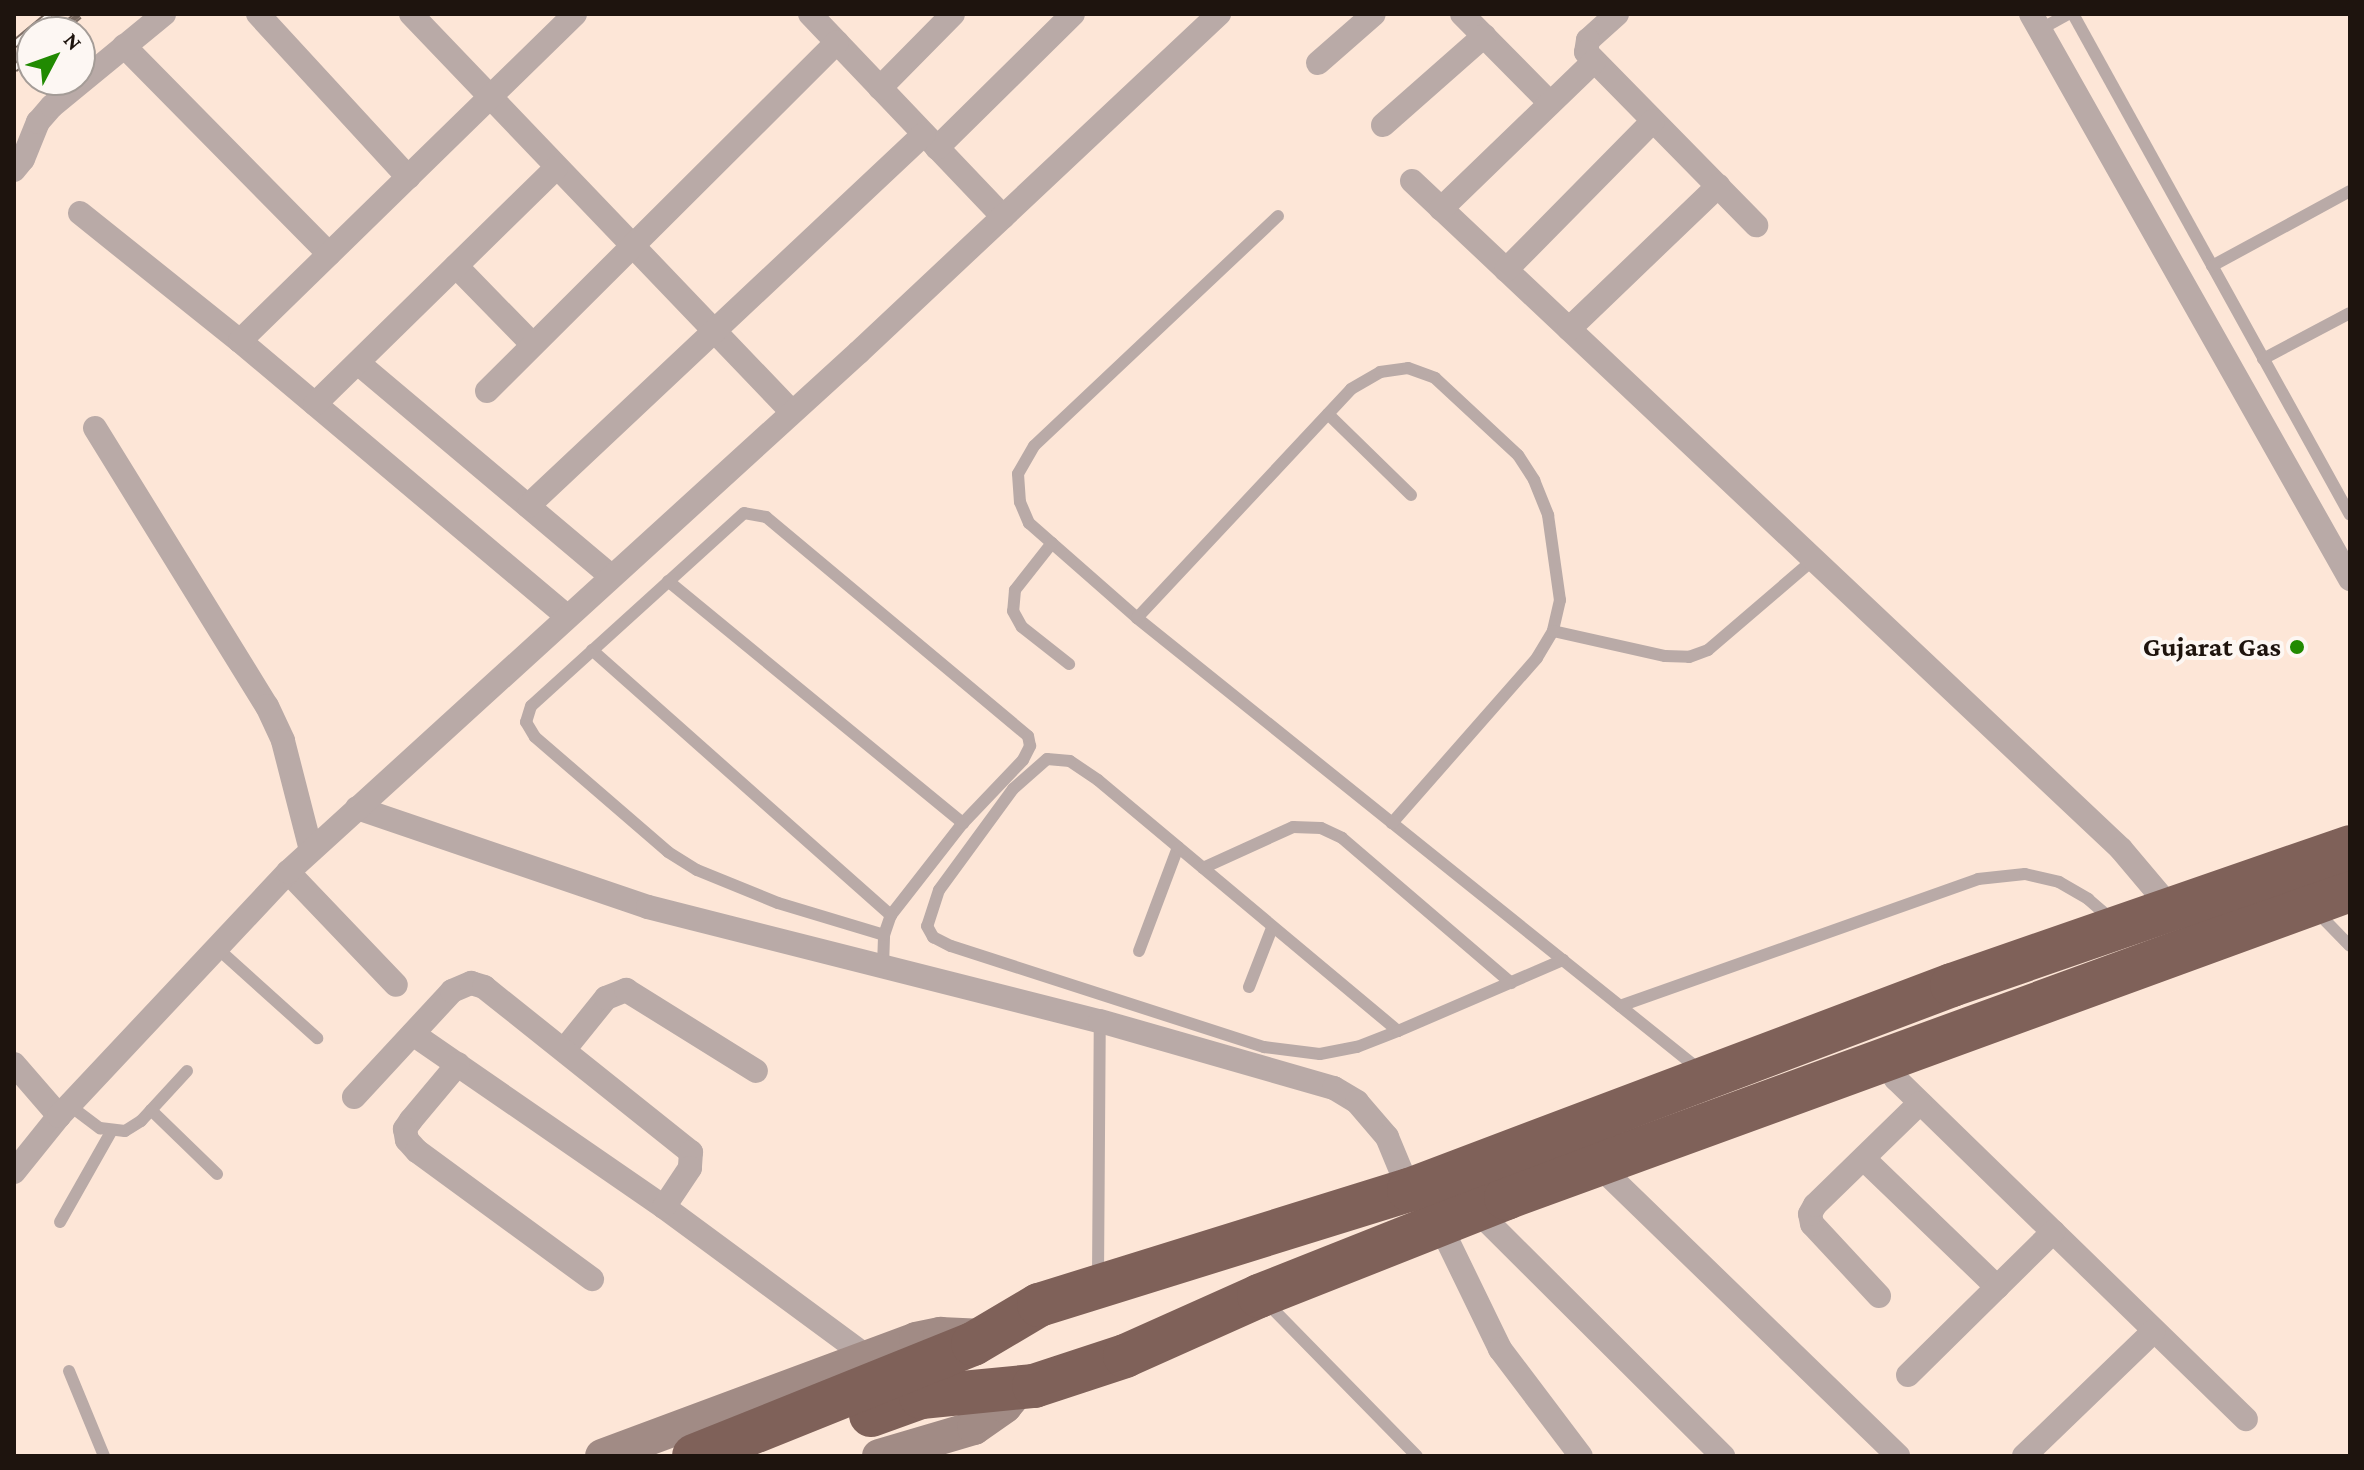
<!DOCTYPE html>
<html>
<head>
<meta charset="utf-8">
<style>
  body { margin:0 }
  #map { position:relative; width:2364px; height:1470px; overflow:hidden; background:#fde6d7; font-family:"Crimson Pro",serif }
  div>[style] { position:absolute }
  .lane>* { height:12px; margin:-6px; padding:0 6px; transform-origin:6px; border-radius:6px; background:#b9aaa7 }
  .street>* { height:24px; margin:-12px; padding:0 12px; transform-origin:12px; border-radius:12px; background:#b9aaa7 }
  .secondary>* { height:34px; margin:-17px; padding:0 17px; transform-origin:17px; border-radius:17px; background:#a18b85 }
  .highway>* { height:44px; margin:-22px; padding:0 22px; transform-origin:22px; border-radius:22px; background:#7f6159 }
  .rail>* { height:9px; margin-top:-4.5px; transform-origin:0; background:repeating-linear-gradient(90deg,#fdf7f3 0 18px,#7d6d64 0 36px); box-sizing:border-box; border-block:2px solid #7d6d64 }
  .dots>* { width:22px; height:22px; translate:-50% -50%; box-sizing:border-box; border:4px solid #fdf7f3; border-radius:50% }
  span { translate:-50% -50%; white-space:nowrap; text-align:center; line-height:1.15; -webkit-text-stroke:8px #fdf7f3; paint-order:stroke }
  .poi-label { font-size:28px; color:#1e140e; font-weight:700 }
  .right { translate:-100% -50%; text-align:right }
  .frame { position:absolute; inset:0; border:16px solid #1e140e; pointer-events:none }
  .north { position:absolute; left:16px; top:16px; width:80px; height:80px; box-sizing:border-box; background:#fdf7f3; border:2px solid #a49c97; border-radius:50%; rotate:49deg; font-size:22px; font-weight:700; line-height:32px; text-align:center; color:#1e140e }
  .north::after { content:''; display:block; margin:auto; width:28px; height:36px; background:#218a02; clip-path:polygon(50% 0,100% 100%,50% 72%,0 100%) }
</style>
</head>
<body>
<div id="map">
  <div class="lane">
    <div style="left:2073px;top:14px;width:572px;rotate:61.06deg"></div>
    <div style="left:2041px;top:29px;width:31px;rotate:-29deg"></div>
    <div style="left:1278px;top:216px;width:335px;rotate:136.7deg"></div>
    <div style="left:1034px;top:446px;width:32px;rotate:120deg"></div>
    <div style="left:1018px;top:474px;width:28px;rotate:86deg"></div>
    <div style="left:1020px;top:502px;width:23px;rotate:67deg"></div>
    <div style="left:1029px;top:523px;width:144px;rotate:41.3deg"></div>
    <div style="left:1137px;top:618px;width:723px;rotate:38.77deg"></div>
    <div style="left:2212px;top:266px;width:157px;rotate:-28.5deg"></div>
    <div style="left:2263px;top:359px;width:98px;rotate:-27.9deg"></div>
    <div style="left:1328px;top:414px;width:116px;rotate:44.3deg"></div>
    <div style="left:1052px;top:543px;width:60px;rotate:128.2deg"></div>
    <div style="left:1015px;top:590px;width:21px;rotate:95deg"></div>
    <div style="left:1013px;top:611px;width:18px;rotate:61deg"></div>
    <div style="left:1022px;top:627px;width:60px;rotate:38.2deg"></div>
    <div style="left:668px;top:581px;width:382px;rotate:39.4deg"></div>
    <div style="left:1137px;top:618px;width:313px;rotate:-46.9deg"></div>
    <div style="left:1351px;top:389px;width:34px;rotate:-30deg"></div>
    <div style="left:1380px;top:372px;width:28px;rotate:-8deg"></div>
    <div style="left:1408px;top:368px;width:29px;rotate:20deg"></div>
    <div style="left:1435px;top:378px;width:113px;rotate:42.9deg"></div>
    <div style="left:1518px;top:455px;width:30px;rotate:57deg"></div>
    <div style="left:1534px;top:480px;width:38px;rotate:68deg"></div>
    <div style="left:1548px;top:515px;width:86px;rotate:82deg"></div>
    <div style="left:1560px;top:600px;width:32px;rotate:103deg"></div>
    <div style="left:1553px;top:631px;width:31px;rotate:121deg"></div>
    <div style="left:1537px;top:658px;width:220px;rotate:131.3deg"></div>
    <div style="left:1553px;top:631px;width:115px;rotate:12.6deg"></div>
    <div style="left:1665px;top:656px;width:24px;rotate:2deg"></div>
    <div style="left:1689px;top:657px;width:20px;rotate:-20deg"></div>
    <div style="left:1708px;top:650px;width:140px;rotate:-40.6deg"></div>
    <div style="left:592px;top:650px;width:400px;rotate:41.6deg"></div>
    <div style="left:1203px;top:868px;width:99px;rotate:-24.5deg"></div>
    <div style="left:1293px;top:827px;width:28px;rotate:2deg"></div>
    <div style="left:1321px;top:828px;width:23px;rotate:25deg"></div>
    <div style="left:1342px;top:838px;width:223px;rotate:40.6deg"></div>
    <div style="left:2315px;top:910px;width:50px;rotate:45.8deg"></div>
    <div style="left:217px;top:948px;width:135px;rotate:42deg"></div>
    <div style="left:1139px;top:951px;width:111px;rotate:-69.4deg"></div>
    <div style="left:883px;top:966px;width:31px;rotate:-88deg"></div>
    <div style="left:884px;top:935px;width:21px;rotate:-71deg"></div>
    <div style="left:891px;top:915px;width:117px;rotate:-52deg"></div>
    <div style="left:963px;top:823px;width:87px;rotate:-46.4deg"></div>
    <div style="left:1023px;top:760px;width:16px;rotate:-63deg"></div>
    <div style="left:1030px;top:746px;width:10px;rotate:-101deg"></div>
    <div style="left:1028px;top:736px;width:341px;rotate:-140.1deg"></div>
    <div style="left:766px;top:517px;width:22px;rotate:-170deg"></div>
    <div style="left:744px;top:513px;width:287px;rotate:137.8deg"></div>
    <div style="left:531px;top:706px;width:17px;rotate:107deg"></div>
    <div style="left:526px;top:722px;width:17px;rotate:59deg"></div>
    <div style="left:535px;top:737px;width:176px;rotate:40.8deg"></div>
    <div style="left:668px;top:852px;width:34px;rotate:32deg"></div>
    <div style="left:697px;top:870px;width:87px;rotate:22.2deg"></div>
    <div style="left:778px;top:903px;width:111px;rotate:16.8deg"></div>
    <div style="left:1249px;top:987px;width:63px;rotate:-68.7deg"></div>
    <div style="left:1620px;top:1006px;width:380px;rotate:-19.5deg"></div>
    <div style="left:1978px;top:879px;width:47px;rotate:-6.1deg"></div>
    <div style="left:2025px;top:874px;width:35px;rotate:13deg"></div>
    <div style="left:2059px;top:882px;width:34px;rotate:30deg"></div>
    <div style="left:2088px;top:899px;width:33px;rotate:41deg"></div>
    <div style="left:1398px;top:1031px;width:391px;rotate:-140.1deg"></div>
    <div style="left:1098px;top:780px;width:34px;rotate:-146deg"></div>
    <div style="left:1070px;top:761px;width:23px;rotate:-175deg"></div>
    <div style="left:1047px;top:759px;width:45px;rotate:138.6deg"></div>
    <div style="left:1013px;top:789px;width:125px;rotate:126.2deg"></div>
    <div style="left:939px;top:890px;width:38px;rotate:108deg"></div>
    <div style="left:927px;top:926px;width:13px;rotate:61deg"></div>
    <div style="left:933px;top:937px;width:20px;rotate:27deg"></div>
    <div style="left:951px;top:946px;width:329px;rotate:17.9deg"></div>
    <div style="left:1264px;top:1047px;width:56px;rotate:7.1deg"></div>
    <div style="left:1320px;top:1054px;width:38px;rotate:-11deg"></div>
    <div style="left:1357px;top:1047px;width:44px;rotate:-21.3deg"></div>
    <div style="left:1398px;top:1031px;width:180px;rotate:-23.3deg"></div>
    <div style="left:69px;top:1105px;width:39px;rotate:37deg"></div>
    <div style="left:100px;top:1128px;width:25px;rotate:7deg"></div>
    <div style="left:125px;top:1131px;width:19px;rotate:-32deg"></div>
    <div style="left:141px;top:1121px;width:68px;rotate:-47.4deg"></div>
    <div style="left:151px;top:1110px;width:92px;rotate:44.1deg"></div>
    <div style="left:60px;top:1222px;width:103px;rotate:-60.5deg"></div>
    <div style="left:1098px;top:1278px;width:257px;rotate:-89.6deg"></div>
    <div style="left:1265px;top:1301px;width:217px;rotate:45.6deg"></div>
    <div style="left:69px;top:1371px;width:92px;rotate:67.6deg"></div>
  </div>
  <div class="street">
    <div style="left:258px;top:14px;width:222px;rotate:47.4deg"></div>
    <div style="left:411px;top:14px;width:551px;rotate:46.25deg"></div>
    <div style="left:810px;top:14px;width:280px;rotate:46.4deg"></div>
    <div style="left:1462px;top:14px;width:125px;rotate:45.3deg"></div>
    <div style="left:1617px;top:14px;width:39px;rotate:138deg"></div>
    <div style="left:1588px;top:40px;width:12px;rotate:99deg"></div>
    <div style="left:1586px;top:52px;width:243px;rotate:45.5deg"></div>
    <div style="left:2031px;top:14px;width:649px;rotate:60.55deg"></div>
    <div style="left:124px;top:46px;width:292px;rotate:45.4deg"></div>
    <div style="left:1318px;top:63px;width:74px;rotate:-41.2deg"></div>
    <div style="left:880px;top:88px;width:104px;rotate:-45.4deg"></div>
    <div style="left:1383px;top:125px;width:135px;rotate:-41.4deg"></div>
    <div style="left:937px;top:148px;width:191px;rotate:-44.6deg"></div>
    <div style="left:14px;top:170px;width:14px;rotate:-51deg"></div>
    <div style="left:23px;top:159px;width:40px;rotate:-68deg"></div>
    <div style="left:38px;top:122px;width:21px;rotate:-49deg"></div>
    <div style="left:52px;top:106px;width:145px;rotate:-39.4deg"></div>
    <div style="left:1412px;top:181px;width:974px;rotate:43.29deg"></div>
    <div style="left:2121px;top:849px;width:85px;rotate:49.8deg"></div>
    <div style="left:1441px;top:209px;width:213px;rotate:-44deg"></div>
    <div style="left:80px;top:213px;width:205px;rotate:38.7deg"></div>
    <div style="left:240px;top:341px;width:426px;rotate:40.1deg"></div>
    <div style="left:456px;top:266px;width:110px;rotate:45.7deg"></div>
    <div style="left:1506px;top:270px;width:209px;rotate:-45.4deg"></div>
    <div style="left:1569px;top:329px;width:207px;rotate:-43.8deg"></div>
    <div style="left:240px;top:341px;width:468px;rotate:-44.3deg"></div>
    <div style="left:358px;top:363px;width:331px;rotate:40.1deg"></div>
    <div style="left:487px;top:391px;width:494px;rotate:-44.9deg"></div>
    <div style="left:315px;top:404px;width:337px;rotate:-44.4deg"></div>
    <div style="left:95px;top:428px;width:327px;rotate:58.3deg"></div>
    <div style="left:267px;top:706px;width:38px;rotate:65deg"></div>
    <div style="left:283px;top:741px;width:113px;rotate:75.6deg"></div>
    <div style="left:528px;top:506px;width:543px;rotate:-43.21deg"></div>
    <div style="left:357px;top:808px;width:307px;rotate:18.8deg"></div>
    <div style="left:648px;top:907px;width:466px;rotate:14.2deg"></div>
    <div style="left:1100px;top:1021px;width:243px;rotate:16deg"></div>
    <div style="left:1334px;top:1088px;width:27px;rotate:31deg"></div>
    <div style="left:1357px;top:1102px;width:46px;rotate:49.4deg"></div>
    <div style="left:1387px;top:1137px;width:57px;rotate:67.5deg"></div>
    <div style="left:288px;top:872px;width:156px;rotate:46.3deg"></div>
    <div style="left:413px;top:1034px;width:305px;rotate:34.6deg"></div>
    <div style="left:664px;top:1207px;width:255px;rotate:36.4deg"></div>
    <div style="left:564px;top:1050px;width:67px;rotate:-51.1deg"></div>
    <div style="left:606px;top:998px;width:22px;rotate:-22deg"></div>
    <div style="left:626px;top:990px;width:153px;rotate:31.9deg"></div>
    <div style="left:1878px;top:1054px;width:31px;rotate:54deg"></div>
    <div style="left:1896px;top:1079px;width:488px;rotate:44.2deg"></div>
    <div style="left:14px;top:1064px;width:69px;rotate:49.1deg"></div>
    <div style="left:458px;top:1064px;width:73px;rotate:130deg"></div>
    <div style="left:411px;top:1120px;width:11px;rotate:124deg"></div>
    <div style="left:405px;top:1129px;width:11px;rotate:80deg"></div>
    <div style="left:407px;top:1140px;width:15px;rotate:48deg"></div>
    <div style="left:417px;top:1151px;width:217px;rotate:36.2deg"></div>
    <div style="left:354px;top:1097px;width:144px;rotate:-47.2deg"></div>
    <div style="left:452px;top:991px;width:21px;rotate:-23deg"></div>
    <div style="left:471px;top:983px;width:14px;rotate:17deg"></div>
    <div style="left:484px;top:987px;width:265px;rotate:38.6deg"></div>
    <div style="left:691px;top:1152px;width:16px;rotate:94deg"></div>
    <div style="left:690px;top:1168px;width:47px;rotate:123.7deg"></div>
    <div style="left:1864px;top:1159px;width:185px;rotate:43.9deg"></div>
    <div style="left:1598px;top:1165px;width:418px;rotate:44.1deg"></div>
    <div style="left:14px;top:1172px;width:72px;rotate:-51.2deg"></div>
    <div style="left:59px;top:1116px;width:335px;rotate:-46.8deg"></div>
    <div style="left:288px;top:872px;width:772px;rotate:-42.32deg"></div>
    <div style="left:859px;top:352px;width:494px;rotate:-43.2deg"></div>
    <div style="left:1476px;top:1210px;width:349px;rotate:44.9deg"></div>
    <div style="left:1436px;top:1217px;width:147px;rotate:64.1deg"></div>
    <div style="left:1500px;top:1349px;width:134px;rotate:52.9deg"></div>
    <div style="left:1879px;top:1296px;width:98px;rotate:-132.9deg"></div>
    <div style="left:1812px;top:1224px;width:10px;rotate:-101deg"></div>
    <div style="left:1810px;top:1214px;width:10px;rotate:-61deg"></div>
    <div style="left:1815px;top:1205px;width:146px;rotate:-44.2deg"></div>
    <div style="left:1908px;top:1375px;width:204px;rotate:-44.6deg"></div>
    <div style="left:2024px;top:1456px;width:180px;rotate:-43.9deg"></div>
  </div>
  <div class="secondary">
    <div style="left:602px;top:1456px;width:335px;rotate:-20.4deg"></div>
    <div style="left:916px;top:1339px;width:25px;rotate:-12deg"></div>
    <div style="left:940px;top:1334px;width:44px;rotate:2.6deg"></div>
    <div style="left:879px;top:1456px;width:99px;rotate:-16.4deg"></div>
    <div style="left:974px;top:1428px;width:38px;rotate:-35deg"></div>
    <div style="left:1005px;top:1406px;width:23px;rotate:-50deg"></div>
  </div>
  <div class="highway">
    <div style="left:871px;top:1415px;width:53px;rotate:-19.8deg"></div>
    <div style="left:921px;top:1397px;width:114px;rotate:-5.6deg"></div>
    <div style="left:1034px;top:1386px;width:96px;rotate:-18.2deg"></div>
    <div style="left:1125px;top:1356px;width:147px;rotate:-24.1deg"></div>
    <div style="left:1259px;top:1296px;width:266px;rotate:-21.6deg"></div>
    <div style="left:1506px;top:1198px;width:898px;rotate:-20.05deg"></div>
    <div style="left:694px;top:1456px;width:301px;rotate:-21.9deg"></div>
    <div style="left:973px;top:1344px;width:77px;rotate:-30.6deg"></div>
    <div style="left:1039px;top:1305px;width:387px;rotate:-17.3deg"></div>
    <div style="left:1409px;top:1190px;width:580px;rotate:-20.68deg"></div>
    <div style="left:1952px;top:985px;width:421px;rotate:-19.1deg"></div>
  </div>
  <div class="rail">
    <div style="left:57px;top:32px;width:28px;rotate:-39deg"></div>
    <div style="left:14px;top:44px;width:47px;rotate:-39.8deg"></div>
    <div style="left:14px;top:68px;width:23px;rotate:-40deg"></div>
  </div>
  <div class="dots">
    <div style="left:2297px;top:647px;background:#218a02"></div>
  </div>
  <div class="poi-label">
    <span class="right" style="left:2281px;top:647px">Gujarat Gas</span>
  </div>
  <div class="frame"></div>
  <div class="north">N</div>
</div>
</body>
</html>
